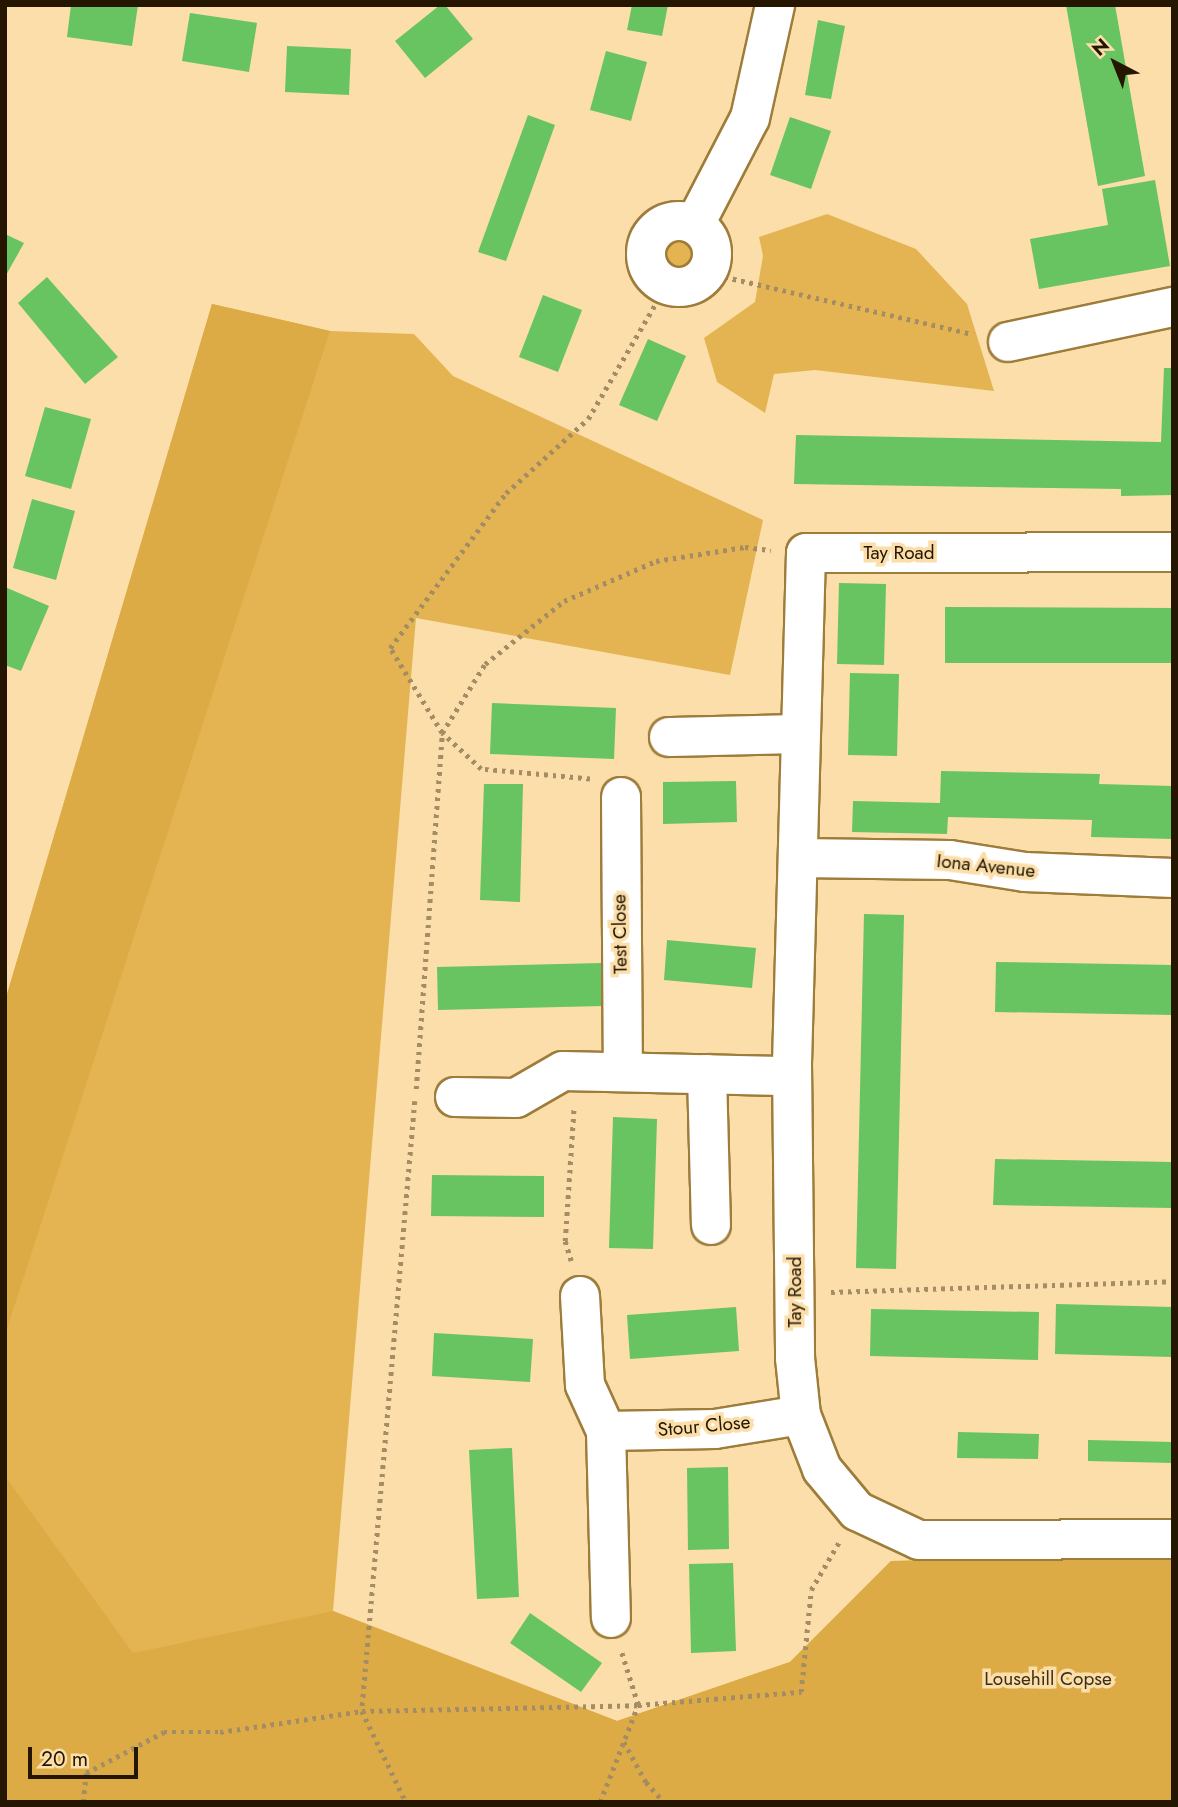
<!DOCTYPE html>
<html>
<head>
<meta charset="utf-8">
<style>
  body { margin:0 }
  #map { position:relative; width:1178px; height:1807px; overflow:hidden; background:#fbdea9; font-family:Jost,sans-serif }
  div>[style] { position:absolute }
  .green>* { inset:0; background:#e5b452 }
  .round { border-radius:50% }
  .forest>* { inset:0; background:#ddab45 }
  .building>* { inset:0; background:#67c460 }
  .path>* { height:4.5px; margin-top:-2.25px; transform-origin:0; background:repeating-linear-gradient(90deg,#a48d64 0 3.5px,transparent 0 8.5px) }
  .roads { filter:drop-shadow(2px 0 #9e7c3a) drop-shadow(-2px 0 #9e7c3a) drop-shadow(0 2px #9e7c3a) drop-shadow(0 -2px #9e7c3a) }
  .minor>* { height:38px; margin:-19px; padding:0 19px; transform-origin:19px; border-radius:19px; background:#fff }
  .minor>.ring { margin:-19px; padding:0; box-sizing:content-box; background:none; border:38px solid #fff; border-radius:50% }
  span { translate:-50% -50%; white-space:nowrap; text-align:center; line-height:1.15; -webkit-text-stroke:7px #fbdea9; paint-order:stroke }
  .street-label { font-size:19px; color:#241600 }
  .park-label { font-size:19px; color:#392e18 }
  .frame { position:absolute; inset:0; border:7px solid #241600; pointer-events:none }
  .north { position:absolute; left:1080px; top:28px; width:70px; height:70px; -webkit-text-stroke:5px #fbdea9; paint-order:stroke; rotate:318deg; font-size:19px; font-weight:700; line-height:28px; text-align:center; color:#241600 }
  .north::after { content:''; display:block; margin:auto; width:24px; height:32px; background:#241600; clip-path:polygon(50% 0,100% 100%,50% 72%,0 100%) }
  .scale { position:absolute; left:28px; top:1747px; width:110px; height:32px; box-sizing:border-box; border:4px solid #241600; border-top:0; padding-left:9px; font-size:21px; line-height:24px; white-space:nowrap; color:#241600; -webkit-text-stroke:5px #fbdea9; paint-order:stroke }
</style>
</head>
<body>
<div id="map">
  <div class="green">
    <div style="clip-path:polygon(827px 214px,916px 249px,967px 304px,994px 391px,815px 370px,774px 374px,765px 413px,717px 382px,704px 338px,755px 302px,763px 256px,759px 237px)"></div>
    <div class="round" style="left:646px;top:221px;width:66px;height:66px"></div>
    <div style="clip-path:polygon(212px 304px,330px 331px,414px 334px,453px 376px,763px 520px,730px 675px,416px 618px,333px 1611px,617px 1721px,790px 1662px,891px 1561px,1173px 1802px,5px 1802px,5px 1001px)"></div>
  </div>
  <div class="forest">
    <div style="clip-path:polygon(212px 304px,330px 331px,5px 1335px,5px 1001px)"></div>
    <div style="clip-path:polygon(5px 1476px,133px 1653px,333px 1611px,617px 1721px,790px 1662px,891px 1561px,1173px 1552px,1173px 1802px,5px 1802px)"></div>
  </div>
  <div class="building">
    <div style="clip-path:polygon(71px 5px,138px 5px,132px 46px,67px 37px)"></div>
    <div style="clip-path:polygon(440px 5px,445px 5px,473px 39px,425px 78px,395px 41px)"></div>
    <div style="clip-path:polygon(632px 5px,668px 5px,662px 36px,627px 30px)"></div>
    <div style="clip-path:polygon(1066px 5px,1115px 5px,1145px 176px,1098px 186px)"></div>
    <div style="clip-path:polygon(190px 13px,257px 23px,249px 72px,182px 61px)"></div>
    <div style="clip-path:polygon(818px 20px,845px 26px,831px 99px,805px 95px)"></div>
    <div style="clip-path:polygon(287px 46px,351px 49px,349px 95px,285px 92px)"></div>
    <div style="clip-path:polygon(606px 51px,647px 62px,631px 121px,590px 110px)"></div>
    <div style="clip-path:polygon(528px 115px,555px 125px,506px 261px,478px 252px)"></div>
    <div style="clip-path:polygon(790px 117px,831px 131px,811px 189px,770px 175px)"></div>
    <div style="clip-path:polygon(1155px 180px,1170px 266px,1039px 289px,1030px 239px,1108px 225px,1102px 189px)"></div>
    <div style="clip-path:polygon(5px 234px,24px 243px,5px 277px)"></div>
    <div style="clip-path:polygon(47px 277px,118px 357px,85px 384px,18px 303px)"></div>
    <div style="clip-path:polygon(543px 295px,582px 310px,558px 372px,519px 357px)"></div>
    <div style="clip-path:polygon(648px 339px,686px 356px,657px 421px,619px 405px)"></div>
    <div style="clip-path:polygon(1164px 368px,1173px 368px,1173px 495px,1121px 496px,1121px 489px,794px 484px,796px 435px,1161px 442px)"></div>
    <div style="clip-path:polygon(45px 407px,91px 419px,71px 489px,25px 476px)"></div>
    <div style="clip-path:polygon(32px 499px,75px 511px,56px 580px,13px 568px)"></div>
    <div style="clip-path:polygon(839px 583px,886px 584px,884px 665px,837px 664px)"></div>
    <div style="clip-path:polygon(5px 587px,49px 606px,21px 671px,5px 665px)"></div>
    <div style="clip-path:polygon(945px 607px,1173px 608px,1173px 663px,945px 663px)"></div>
    <div style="clip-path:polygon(850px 673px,899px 674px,897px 756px,848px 755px)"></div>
    <div style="clip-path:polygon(492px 703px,616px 708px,614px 759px,490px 754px)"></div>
    <div style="clip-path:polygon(941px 771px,1100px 774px,1099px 784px,1173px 786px,1173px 839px,1091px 837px,1092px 820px,948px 817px,947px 834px,852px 832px,853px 801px,940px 803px)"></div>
    <div style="clip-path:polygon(736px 781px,737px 822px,663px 824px,663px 782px)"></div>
    <div style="clip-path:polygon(484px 784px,523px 784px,520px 902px,480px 900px)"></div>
    <div style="clip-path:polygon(864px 914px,904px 915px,896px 1269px,856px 1268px)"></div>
    <div style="clip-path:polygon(667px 940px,756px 948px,752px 988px,664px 980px)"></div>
    <div style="clip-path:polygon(996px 962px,1173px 965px,1173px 1015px,995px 1012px)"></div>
    <div style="clip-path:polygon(602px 963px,603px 1006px,438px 1010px,437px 967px)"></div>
    <div style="clip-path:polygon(613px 1117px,657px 1119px,653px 1249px,609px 1248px)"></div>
    <div style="clip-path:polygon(995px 1159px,1173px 1162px,1173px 1208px,993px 1205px)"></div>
    <div style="clip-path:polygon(432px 1175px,544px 1176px,544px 1217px,431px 1216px)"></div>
    <div style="clip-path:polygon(1056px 1304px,1173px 1307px,1173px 1357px,1055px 1354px)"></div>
    <div style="clip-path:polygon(736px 1307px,739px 1351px,630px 1359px,627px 1315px)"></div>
    <div style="clip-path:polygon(871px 1309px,1039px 1312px,1038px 1360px,870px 1356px)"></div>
    <div style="clip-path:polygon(434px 1333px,533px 1339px,530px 1382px,432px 1376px)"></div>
    <div style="clip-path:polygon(958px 1432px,1039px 1434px,1038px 1459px,957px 1458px)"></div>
    <div style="clip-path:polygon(1088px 1440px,1173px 1442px,1173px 1463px,1088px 1461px)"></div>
    <div style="clip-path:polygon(512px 1448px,519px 1597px,477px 1599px,469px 1450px)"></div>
    <div style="clip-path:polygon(728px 1467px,729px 1549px,688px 1550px,687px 1468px)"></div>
    <div style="clip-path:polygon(733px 1563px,736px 1651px,691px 1653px,689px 1564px)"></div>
    <div style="clip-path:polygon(530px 1613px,602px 1663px,581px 1692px,510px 1643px)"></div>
  </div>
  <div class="path">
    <div style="left:708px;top:273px;width:272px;rotate:13deg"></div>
    <div style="left:590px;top:779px;width:109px;rotate:-174.8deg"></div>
    <div style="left:481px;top:769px;width:53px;rotate:-137.3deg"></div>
    <div style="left:442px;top:733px;width:81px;rotate:-58.1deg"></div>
    <div style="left:485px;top:664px;width:101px;rotate:-38.6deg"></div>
    <div style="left:564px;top:601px;width:100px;rotate:-23.5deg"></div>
    <div style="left:656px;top:561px;width:90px;rotate:-8.9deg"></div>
    <div style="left:745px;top:547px;width:26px;rotate:7deg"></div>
    <div style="left:416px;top:1089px;width:357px;rotate:-85.8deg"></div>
    <div style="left:442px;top:733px;width:100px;rotate:-121.5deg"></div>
    <div style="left:390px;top:648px;width:194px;rotate:-53.2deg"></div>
    <div style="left:506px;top:493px;width:110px;rotate:-42.1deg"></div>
    <div style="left:588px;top:419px;width:154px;rotate:-59.6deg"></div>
    <div style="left:415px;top:1101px;width:612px;rotate:94.97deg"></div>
    <div style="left:362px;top:1711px;width:276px;rotate:-1.2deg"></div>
    <div style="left:638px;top:1705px;width:164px;rotate:-4.6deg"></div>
    <div style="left:801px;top:1692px;width:102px;rotate:-84.4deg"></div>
    <div style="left:811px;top:1590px;width:56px;rotate:-59.7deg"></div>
    <div style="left:571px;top:1261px;width:21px;rotate:-107deg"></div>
    <div style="left:565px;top:1241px;width:135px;rotate:-86.2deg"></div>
    <div style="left:831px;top:1292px;width:342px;rotate:-1.8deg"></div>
    <div style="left:624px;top:1742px;width:46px;rotate:61.2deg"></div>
    <div style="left:646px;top:1782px;width:27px;rotate:48deg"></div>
    <div style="left:83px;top:1802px;width:29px;rotate:-84deg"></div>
    <div style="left:86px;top:1773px;width:88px;rotate:-27.7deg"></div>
    <div style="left:164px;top:1732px;width:56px"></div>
    <div style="left:220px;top:1732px;width:144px;rotate:-8.4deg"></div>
    <div style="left:362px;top:1711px;width:101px;rotate:64.2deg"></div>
    <div style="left:600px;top:1802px;width:104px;rotate:-68.6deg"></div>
    <div style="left:638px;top:1705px;width:57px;rotate:-107.5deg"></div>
  </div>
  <div class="roads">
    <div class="minor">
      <div class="ring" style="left:646px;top:221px;width:28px;height:28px"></div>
      <div style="left:695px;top:224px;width:119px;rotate:-62.6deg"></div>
      <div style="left:750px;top:118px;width:116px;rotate:-77.5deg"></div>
      <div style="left:1008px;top:342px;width:169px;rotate:-12deg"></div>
      <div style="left:1173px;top:552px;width:367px;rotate:179.8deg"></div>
      <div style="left:806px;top:553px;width:511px;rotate:91.57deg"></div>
      <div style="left:792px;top:1064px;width:294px;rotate:89.4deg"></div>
      <div style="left:795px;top:1358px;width:57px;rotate:84deg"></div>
      <div style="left:801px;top:1415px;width:58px;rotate:68.7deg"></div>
      <div style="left:822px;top:1469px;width:55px;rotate:50.2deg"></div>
      <div style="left:857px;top:1511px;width:68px;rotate:25.1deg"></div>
      <div style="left:919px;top:1540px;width:254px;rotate:-0.2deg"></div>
      <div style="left:669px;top:737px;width:131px;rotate:-1.3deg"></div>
      <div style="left:621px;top:797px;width:274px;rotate:89.6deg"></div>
      <div style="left:798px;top:858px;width:152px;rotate:0.8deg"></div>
      <div style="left:950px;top:860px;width:76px;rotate:9.1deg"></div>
      <div style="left:1025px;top:872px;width:148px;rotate:2.3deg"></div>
      <div style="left:707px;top:1074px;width:151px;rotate:88.5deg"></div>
      <div style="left:455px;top:1097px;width:61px;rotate:0.9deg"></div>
      <div style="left:516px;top:1098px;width:54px;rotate:-29.9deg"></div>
      <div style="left:563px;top:1071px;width:229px;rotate:1.3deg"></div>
      <div style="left:580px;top:1296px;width:89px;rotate:86.8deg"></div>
      <div style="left:585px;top:1385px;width:51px;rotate:65.5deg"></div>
      <div style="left:606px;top:1431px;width:109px;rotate:-1.1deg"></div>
      <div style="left:715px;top:1429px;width:87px;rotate:-9.2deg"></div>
      <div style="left:606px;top:1431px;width:187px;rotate:88.5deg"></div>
    </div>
  </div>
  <div class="street-label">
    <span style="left:899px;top:553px">Tay Road</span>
    <span style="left:986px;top:866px;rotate:6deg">Iona Avenue</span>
    <span style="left:620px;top:934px;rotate:-91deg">Test Close</span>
    <span style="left:795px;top:1292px;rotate:-90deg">Tay Road</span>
    <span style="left:704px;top:1426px;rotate:-5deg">Stour Close</span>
  </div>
  <div class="park-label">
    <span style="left:1048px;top:1679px">Lousehill Copse</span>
  </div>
  <div class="frame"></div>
  <div class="north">N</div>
  <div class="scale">20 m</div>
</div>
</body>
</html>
